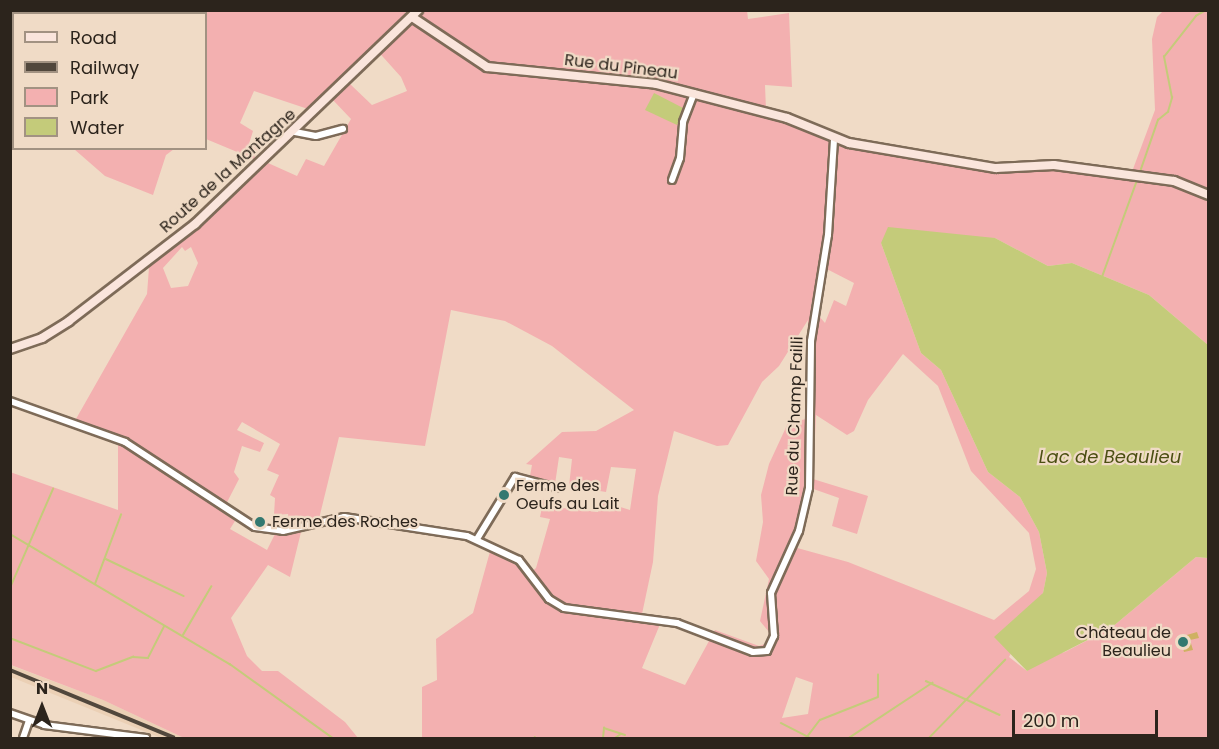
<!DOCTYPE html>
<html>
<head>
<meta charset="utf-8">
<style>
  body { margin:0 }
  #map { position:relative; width:1219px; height:749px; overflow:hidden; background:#f0dbc6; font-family:Poppins,sans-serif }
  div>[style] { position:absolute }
  .built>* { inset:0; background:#ebd0b5 }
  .green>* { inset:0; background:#f3b0b0 }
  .water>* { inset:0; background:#c4cb7a }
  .stream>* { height:1.5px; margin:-0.75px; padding:0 0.75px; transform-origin:0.75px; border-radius:0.75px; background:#c4cb7a }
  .building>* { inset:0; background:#ceb162 }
  .roads { filter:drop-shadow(2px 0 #7e6b58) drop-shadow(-2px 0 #7e6b58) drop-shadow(0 2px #7e6b58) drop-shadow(0 -2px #7e6b58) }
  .street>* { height:6px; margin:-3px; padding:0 3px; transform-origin:3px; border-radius:3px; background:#fff }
  .secondary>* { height:8px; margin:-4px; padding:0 4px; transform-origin:4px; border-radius:4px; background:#fae5dc }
  .rail>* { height:4px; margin-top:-2px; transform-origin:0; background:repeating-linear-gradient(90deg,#f0dbc6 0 4.5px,#51473c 0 9px); box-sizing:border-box; border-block:2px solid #51473c }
  .dots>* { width:16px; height:16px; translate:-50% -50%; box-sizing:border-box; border:3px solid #f0dbc6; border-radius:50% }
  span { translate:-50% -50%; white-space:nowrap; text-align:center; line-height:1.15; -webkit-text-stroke:4.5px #f0dbc6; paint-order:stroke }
  .street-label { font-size:16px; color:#2c241c }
  .poi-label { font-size:16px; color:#2c241c }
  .left { translate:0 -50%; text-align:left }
  .right { translate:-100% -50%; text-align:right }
  .water-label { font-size:18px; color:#4b4f12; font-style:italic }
  .frame { position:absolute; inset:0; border:12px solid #2c241c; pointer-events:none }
  .legend { position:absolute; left:12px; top:12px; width:195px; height:138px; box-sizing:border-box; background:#f0dbc6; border:2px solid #a29282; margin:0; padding:8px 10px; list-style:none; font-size:18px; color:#2c241c }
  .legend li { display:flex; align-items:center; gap:12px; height:30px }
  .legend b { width:30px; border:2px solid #a29282 }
  .north { position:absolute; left:12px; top:677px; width:60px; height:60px; -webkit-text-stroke:4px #f0dbc6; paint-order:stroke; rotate:0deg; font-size:16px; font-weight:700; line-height:24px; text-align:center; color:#2c241c }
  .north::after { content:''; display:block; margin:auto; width:21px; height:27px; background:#2c241c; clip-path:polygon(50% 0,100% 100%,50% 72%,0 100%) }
  .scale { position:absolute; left:1012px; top:710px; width:146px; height:27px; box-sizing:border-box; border:3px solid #2c241c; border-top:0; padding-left:8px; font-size:18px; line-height:21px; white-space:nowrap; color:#2c241c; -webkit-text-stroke:4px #f0dbc6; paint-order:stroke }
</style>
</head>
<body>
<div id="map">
  <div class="built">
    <div style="clip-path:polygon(10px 665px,103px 700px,184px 738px,161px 738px,11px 677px)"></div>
  </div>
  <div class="green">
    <div style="clip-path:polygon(evenodd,402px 10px,409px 15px,413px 10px,747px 10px,748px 19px,789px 13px,792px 87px,765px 85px,766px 110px,835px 137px,1003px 164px,1101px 170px,1133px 169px,1155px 110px,1152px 39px,1157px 17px,1163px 11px,1208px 11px,1208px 345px,1149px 295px,1072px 263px,1048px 266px,995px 238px,881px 243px,921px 353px,941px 370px,988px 472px,1020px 497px,1039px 532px,1047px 573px,1043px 593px,1009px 657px,1027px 671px,1042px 659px,1065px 652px,1111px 628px,1196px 557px,1208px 558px,1208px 738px,422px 738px,422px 687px,437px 680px,436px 639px,473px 613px,491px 548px,529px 574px,536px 568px,550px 519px,540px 517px,544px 498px,562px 499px,563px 508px,598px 512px,601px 501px,630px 510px,636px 469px,611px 467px,606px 492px,569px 486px,572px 459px,559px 457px,555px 484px,530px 476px,532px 465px,526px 464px,562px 432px,596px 431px,634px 410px,552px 346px,505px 321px,451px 310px,425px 446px,339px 437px,317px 527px,301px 532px,290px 577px,268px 565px,231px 618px,247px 656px,262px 671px,278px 671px,345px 722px,358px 738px,184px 738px,103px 700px,11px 665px,10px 472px,118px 510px,118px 443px,72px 426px,147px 294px,150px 254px,188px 224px,194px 230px,268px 163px,297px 176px,306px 159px,324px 166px,351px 119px,332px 99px,350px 84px,372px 105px,407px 91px,401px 77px,375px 48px,311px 110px,254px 91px,240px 123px,253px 131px,249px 144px,258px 149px,254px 159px,206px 139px,206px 14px,17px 11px,402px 10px,182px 247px,185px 251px,191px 247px,198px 263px,188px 286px,171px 288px,163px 268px,182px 247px,402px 10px,819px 265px,854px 283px,846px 306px,834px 300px,825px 323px,811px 307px,819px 265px,402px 10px,808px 320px,806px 419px,788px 423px,769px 464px,761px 495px,763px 522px,756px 561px,769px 579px,760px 621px,769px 632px,767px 643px,759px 646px,715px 630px,685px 685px,642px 668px,663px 617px,642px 614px,653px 562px,658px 496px,674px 431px,717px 446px,728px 445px,762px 382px,779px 366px,808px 320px,402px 10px,903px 354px,938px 386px,971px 471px,1029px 533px,1036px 569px,1029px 591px,994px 620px,848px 562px,790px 546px,805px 486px,839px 498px,832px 526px,857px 534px,868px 496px,813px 479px,816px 415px,847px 435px,854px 431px,868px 400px,903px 354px,402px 10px,242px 422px,280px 444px,267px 470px,279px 475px,270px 495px,275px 498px,274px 515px,288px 514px,292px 532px,275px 534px,267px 550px,230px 529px,235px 521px,222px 512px,239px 479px,234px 472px,242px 446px,260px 452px,264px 443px,237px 430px,242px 422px,402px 10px,796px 677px,813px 683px,808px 714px,782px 718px,796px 677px)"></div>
    <div style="clip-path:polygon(74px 149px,174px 149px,166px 155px,153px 195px,105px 176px)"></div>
  </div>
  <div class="water">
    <div style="clip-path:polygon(654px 93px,685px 109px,677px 125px,645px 110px)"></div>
    <div style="clip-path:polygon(888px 227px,995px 238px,1048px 266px,1072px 263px,1149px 295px,1208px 345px,1208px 558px,1196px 557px,1111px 628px,1027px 671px,994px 637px,1043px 593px,1047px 573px,1039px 532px,1020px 497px,988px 472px,941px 370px,921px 353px,881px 243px)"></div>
  </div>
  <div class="stream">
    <div style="left:1140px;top:172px;width:55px;rotate:-70.9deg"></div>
    <div style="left:1158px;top:120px;width:13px;rotate:-39deg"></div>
    <div style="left:1168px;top:112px;width:15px;rotate:-74deg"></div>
    <div style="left:1172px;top:98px;width:42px;rotate:-101deg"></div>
    <div style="left:1164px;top:57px;width:52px;rotate:-52deg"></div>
    <div style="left:1196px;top:16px;width:12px;rotate:-31deg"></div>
    <div style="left:1102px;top:277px;width:100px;rotate:-70.1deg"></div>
    <div style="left:10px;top:534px;width:256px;rotate:30.6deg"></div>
    <div style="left:230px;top:664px;width:127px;rotate:35.7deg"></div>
    <div style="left:106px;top:559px;width:86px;rotate:25.4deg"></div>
    <div style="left:95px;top:584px;width:74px;rotate:-69.4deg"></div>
    <div style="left:10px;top:588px;width:108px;rotate:-66.5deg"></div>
    <div style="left:183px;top:635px;width:56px;rotate:-59.7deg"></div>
    <div style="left:10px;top:638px;width:92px;rotate:21deg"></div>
    <div style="left:96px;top:671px;width:40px;rotate:-21deg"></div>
    <div style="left:133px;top:657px;width:15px;rotate:4deg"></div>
    <div style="left:148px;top:658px;width:35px;rotate:-63deg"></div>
    <div style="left:926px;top:681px;width:81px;rotate:24.7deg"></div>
    <div style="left:781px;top:723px;width:33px;rotate:27deg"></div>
    <div style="left:535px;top:737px;width:1px;rotate:45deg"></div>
    <div style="left:807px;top:737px;width:21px;rotate:-53deg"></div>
    <div style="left:820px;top:720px;width:62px;rotate:-21.6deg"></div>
    <div style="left:878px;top:697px;width:22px;rotate:-90deg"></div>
    <div style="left:603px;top:738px;width:10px;rotate:-84deg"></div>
    <div style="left:604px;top:728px;width:22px;rotate:18deg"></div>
    <div style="left:615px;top:738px;width:7px;rotate:-34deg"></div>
    <div style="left:849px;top:738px;width:100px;rotate:-33.5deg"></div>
    <div style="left:929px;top:738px;width:109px;rotate:-45.7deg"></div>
  </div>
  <div class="building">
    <div style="clip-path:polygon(1197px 632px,1199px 638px,1190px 640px,1193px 650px,1184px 652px,1180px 637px)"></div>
  </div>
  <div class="roads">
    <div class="street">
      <div style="left:295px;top:132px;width:21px;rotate:11deg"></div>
      <div style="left:316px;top:136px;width:28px;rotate:-15deg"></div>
      <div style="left:672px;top:180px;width:23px;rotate:-70deg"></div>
      <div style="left:680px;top:158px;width:36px;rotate:-85deg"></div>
      <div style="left:683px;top:122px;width:31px;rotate:-69deg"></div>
      <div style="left:10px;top:401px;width:122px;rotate:19.6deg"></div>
      <div style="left:125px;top:442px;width:155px;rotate:33.2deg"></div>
      <div style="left:255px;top:527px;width:28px;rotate:8deg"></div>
      <div style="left:283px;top:531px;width:63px;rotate:-12.9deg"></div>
      <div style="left:344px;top:517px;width:124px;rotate:8.8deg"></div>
      <div style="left:467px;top:536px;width:57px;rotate:24.8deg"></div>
      <div style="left:519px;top:560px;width:49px;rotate:52.4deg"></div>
      <div style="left:549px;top:599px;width:17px;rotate:31deg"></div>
      <div style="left:564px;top:608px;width:114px;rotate:7.6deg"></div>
      <div style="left:677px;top:623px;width:81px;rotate:20.9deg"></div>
      <div style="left:753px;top:652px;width:14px;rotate:-4deg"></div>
      <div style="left:767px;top:651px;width:17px;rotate:-65deg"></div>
      <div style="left:774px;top:636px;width:43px;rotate:-94deg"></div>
      <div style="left:771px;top:593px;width:68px;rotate:-65.7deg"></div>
      <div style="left:799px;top:531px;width:44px;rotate:-76.9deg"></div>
      <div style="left:809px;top:488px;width:147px;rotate:-89.2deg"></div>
      <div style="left:811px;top:341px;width:107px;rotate:-80.9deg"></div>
      <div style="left:828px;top:235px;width:96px;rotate:-86.4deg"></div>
      <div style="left:477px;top:539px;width:73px;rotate:-58.5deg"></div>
      <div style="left:515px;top:477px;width:43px;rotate:14.7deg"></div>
      <div style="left:10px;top:713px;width:36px;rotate:19deg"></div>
      <div style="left:44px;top:725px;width:103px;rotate:7.3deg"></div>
      <div style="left:23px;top:738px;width:18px;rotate:-71deg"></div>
    </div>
    <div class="secondary">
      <div style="left:412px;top:17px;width:90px;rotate:33.7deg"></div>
      <div style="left:487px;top:67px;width:170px;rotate:5.7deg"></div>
      <div style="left:656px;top:84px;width:135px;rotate:14.5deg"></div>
      <div style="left:787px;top:118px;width:67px;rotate:22deg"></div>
      <div style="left:849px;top:143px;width:149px;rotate:9.7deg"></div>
      <div style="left:996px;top:168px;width:58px;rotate:-3deg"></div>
      <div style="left:1054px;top:165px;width:121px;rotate:7.6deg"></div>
      <div style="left:1174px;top:181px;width:37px;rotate:22deg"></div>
      <div style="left:10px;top:349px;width:34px;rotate:-19deg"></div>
      <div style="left:42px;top:338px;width:32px;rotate:-32deg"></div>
      <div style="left:69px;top:321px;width:159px;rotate:-37.6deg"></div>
      <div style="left:195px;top:224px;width:309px;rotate:-43.8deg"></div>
    </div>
  </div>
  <div class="rail">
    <div style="left:10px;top:670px;width:178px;rotate:22.4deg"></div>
  </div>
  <div class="dots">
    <div style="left:504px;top:495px;background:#337970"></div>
    <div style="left:260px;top:522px;background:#337970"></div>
    <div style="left:1183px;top:642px;background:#337970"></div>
  </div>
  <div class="street-label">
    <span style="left:621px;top:67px;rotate:7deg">Rue du Pineau</span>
    <span style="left:228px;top:171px;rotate:-42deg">Route de la Montagne</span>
    <span style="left:795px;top:416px;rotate:-88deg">Rue du Champ Failli</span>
  </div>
  <div class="poi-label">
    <span class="left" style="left:516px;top:495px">Ferme des<br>Oeufs au Lait</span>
    <span class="left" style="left:272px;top:522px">Ferme des Roches</span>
    <span class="right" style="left:1171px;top:642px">Château de<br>Beaulieu</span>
  </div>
  <div class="water-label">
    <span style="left:1110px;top:457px">Lac de Beaulieu</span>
  </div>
  <div class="frame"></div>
  <ul class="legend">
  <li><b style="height:8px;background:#fae5dc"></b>Road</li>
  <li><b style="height:8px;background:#51473c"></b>Railway</li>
  <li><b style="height:16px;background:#f3b0b0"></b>Park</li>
  <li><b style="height:16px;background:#c4cb7a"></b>Water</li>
  </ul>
  <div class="north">N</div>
  <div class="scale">200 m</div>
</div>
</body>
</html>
